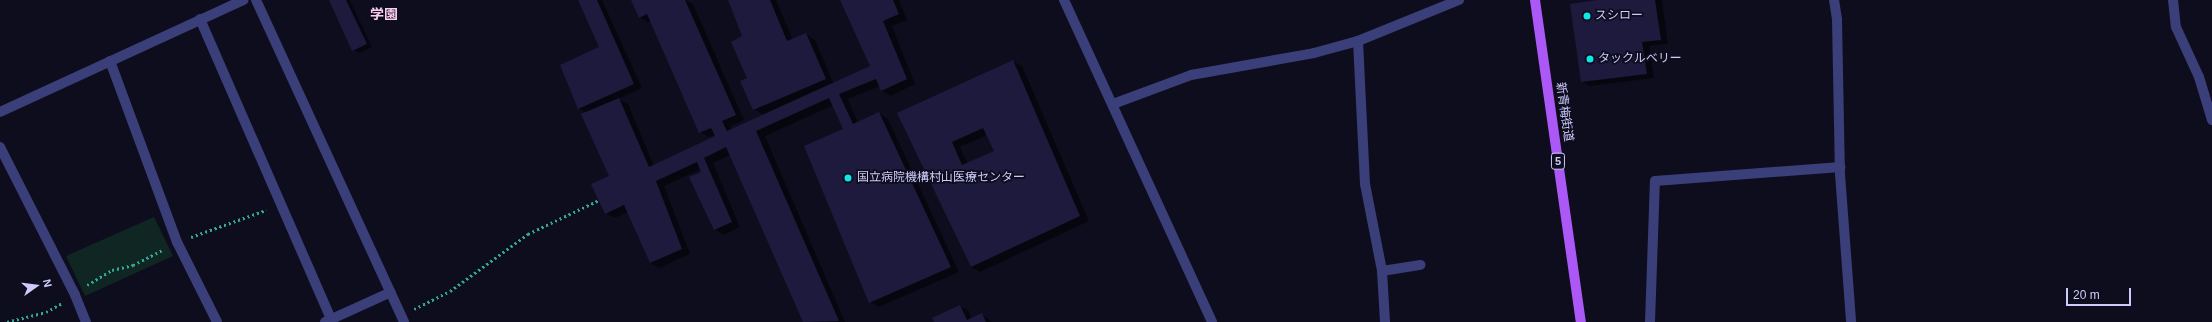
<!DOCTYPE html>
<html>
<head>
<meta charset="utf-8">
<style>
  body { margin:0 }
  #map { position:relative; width:2212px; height:322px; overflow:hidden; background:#0e0d1d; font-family:Arial,"Noto Sans JP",sans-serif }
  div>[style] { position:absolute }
  .green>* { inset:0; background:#102623 }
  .shadow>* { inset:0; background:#0007 }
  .building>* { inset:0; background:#1d1a3d }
  .path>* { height:2.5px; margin-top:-1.25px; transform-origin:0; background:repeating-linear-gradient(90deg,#33a896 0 2px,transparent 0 5px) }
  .minor>* { height:10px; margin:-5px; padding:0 5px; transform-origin:5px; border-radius:5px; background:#3a3e79 }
  .major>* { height:10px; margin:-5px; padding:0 5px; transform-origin:5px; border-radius:5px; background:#ab58f7 }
  .dots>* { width:11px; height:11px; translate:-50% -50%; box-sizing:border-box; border:2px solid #0e0d1d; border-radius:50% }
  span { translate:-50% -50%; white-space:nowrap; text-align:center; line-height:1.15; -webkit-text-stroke:3.5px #0e0d1d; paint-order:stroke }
  .shield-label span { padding:1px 3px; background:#0e0d1d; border:1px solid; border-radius:3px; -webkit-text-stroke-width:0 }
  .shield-label { font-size:11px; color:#cccbfc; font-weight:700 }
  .poi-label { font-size:12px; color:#cccbfc }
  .left { translate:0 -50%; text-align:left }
  .street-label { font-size:12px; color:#cccbfc }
  .quarter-label { font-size:14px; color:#fccdf0; font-weight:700 }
  .north { position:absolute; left:16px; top:266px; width:40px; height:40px; -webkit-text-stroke:3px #0e0d1d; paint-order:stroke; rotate:76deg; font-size:11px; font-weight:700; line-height:16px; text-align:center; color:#cccbfc }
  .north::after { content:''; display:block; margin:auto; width:14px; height:18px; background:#cccbfc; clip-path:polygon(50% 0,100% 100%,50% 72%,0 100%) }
  .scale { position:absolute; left:2066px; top:288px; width:65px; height:18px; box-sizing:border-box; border:2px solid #cccbfc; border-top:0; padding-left:5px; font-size:12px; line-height:14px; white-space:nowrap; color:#cccbfc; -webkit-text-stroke:3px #0e0d1d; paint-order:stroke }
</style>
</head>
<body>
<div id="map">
  <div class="green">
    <div style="clip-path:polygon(154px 217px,173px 256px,85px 296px,66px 256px)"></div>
  </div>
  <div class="shadow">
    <div style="clip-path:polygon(330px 0,350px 0,372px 47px,359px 53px,353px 50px)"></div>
    <div style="clip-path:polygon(579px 0,602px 0,642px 88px,618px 99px,628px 104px,654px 166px,716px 137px,715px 135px,709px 137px,700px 132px,651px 21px,648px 22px,639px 17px,632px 0,685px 0,693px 4px,744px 120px,730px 126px,732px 130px,764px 115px,754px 109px,743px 37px,729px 0,776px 0,793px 40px,806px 34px,815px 40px,834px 84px,871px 67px,841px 0,899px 0,907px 20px,892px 26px,915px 84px,891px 96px,882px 91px,880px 86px,848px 99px,858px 123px,879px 113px,888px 119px,959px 272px,879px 307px,870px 302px,844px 129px,834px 105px,765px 136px,845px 322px,804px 322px,730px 155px,713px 163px,740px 227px,724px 235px,714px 229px,701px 169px,664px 186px,690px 254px,659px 268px,650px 263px,628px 212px,615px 218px,606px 213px,611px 176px,587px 113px,578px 108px,600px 47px)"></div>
    <div style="clip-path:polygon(1604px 0,1662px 0,1668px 44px,1649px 46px,1654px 78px,1590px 86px,1582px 82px)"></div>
    <div style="clip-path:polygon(evenodd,1013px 61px,1022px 66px,1089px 221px,980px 272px,971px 267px,898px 114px,1013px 61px,987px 135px,995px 152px,968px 164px,960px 147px,987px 135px)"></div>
    <div style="clip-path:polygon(960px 306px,969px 311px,972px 319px,982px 314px,992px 322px,935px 322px)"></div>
  </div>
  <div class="building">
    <div style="clip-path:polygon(329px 0,346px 0,367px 44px,352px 51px)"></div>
    <div style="clip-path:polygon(578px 0,597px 0,634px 84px,578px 109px,560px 65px,599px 47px)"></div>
    <div style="clip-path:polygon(631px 0,685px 0,736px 115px,722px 121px,727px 131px,870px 66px,840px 0,893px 0,899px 14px,883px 21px,907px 79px,881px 91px,876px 79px,839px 94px,853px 124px,879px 112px,951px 267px,869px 303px,804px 146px,843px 129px,829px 98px,756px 131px,839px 321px,803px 322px,726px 147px,704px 158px,732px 222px,714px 230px,689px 177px,701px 172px,697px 162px,656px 181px,682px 249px,650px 263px,624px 205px,605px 214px,591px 184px,609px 176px,581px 114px,619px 98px,649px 167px,715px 136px,711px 128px,699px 133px,647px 14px,639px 18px)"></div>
    <div style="clip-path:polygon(728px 0,770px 0,787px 41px,806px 33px,826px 79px,753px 110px,740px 81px,747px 78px,731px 42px,742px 36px)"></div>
    <div style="clip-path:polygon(1597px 0,1655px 0,1661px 40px,1642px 42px,1647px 74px,1581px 82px,1570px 4px)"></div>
    <div style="clip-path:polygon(evenodd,1013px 60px,1080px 216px,971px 267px,897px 113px,1013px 60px,983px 128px,994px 151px,962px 165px,952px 142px,983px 128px)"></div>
    <div style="clip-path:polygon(960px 305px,967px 320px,982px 313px,986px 322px,934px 322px,932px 318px)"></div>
  </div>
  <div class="path">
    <div style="left:191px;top:237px;width:80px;rotate:-19.8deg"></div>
    <div style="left:87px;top:285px;width:29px;rotate:-31deg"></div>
    <div style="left:112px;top:270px;width:22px;rotate:-13deg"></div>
    <div style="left:133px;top:265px;width:34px;rotate:-27deg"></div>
    <div style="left:414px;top:309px;width:40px;rotate:-26.6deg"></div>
    <div style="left:450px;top:291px;width:97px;rotate:-36.2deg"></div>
    <div style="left:528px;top:234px;width:79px;rotate:-25.6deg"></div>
    <div style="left:7px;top:322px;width:40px;rotate:-14.4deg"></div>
    <div style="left:46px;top:312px;width:18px;rotate:-29deg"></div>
  </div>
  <div class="minor">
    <div style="left:256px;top:0;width:354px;rotate:65.3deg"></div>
    <div style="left:1064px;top:0;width:354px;rotate:65.3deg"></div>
    <div style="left:1834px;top:0;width:20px;rotate:81deg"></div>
    <div style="left:1837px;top:20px;width:154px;rotate:88.9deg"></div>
    <div style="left:1840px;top:174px;width:148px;rotate:85.7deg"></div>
    <div style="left:2173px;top:0;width:27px;rotate:84deg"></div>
    <div style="left:2176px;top:27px;width:55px;rotate:65.3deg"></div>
    <div style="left:2199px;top:77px;width:45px;rotate:73.2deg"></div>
    <div style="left:200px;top:19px;width:327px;rotate:66.4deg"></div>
    <div style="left:1358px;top:41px;width:143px;rotate:87.2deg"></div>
    <div style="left:1365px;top:184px;width:89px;rotate:78.9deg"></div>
    <div style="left:1382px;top:271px;width:51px;rotate:86.6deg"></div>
    <div style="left:110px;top:61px;width:193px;rotate:69.7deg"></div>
    <div style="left:177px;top:242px;width:89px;rotate:63.4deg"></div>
    <div style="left:1113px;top:104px;width:83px;rotate:-20.4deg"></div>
    <div style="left:1191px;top:75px;width:125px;rotate:-10.1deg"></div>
    <div style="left:1314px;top:53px;width:46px;rotate:-15.3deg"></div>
    <div style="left:1358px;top:41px;width:109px;rotate:-22.1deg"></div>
    <div style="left:0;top:112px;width:268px;rotate:-24.7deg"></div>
    <div style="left:0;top:147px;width:166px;rotate:63.1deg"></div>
    <div style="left:75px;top:295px;width:29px;rotate:68deg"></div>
    <div style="left:1382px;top:271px;width:39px;rotate:-9deg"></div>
    <div style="left:325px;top:322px;width:72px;rotate:-24.4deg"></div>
    <div style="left:1650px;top:322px;width:141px;rotate:-88deg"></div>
    <div style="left:1655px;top:181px;width:186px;rotate:-4.3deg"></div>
  </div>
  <div class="major">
    <div style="left:1535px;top:0;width:325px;rotate:81.9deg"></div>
  </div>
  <div class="dots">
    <div style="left:1587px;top:16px;background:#0ce7e8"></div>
    <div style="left:1590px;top:59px;background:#0ce7e8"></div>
    <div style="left:848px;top:178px;background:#0ce7e8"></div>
  </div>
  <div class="shield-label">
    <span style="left:1558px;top:161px">5</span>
  </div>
  <div class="poi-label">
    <span class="left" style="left:1595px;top:16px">スシロー</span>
    <span class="left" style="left:1598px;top:59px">タックルベリー</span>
    <span class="left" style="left:857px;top:178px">国立病院機構村山医療センター</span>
  </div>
  <div class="street-label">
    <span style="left:1564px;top:112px;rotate:82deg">新青梅街道</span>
  </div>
  <div class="quarter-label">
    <span style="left:384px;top:14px">学園</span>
  </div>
  <div class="north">N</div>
  <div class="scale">20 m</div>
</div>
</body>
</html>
